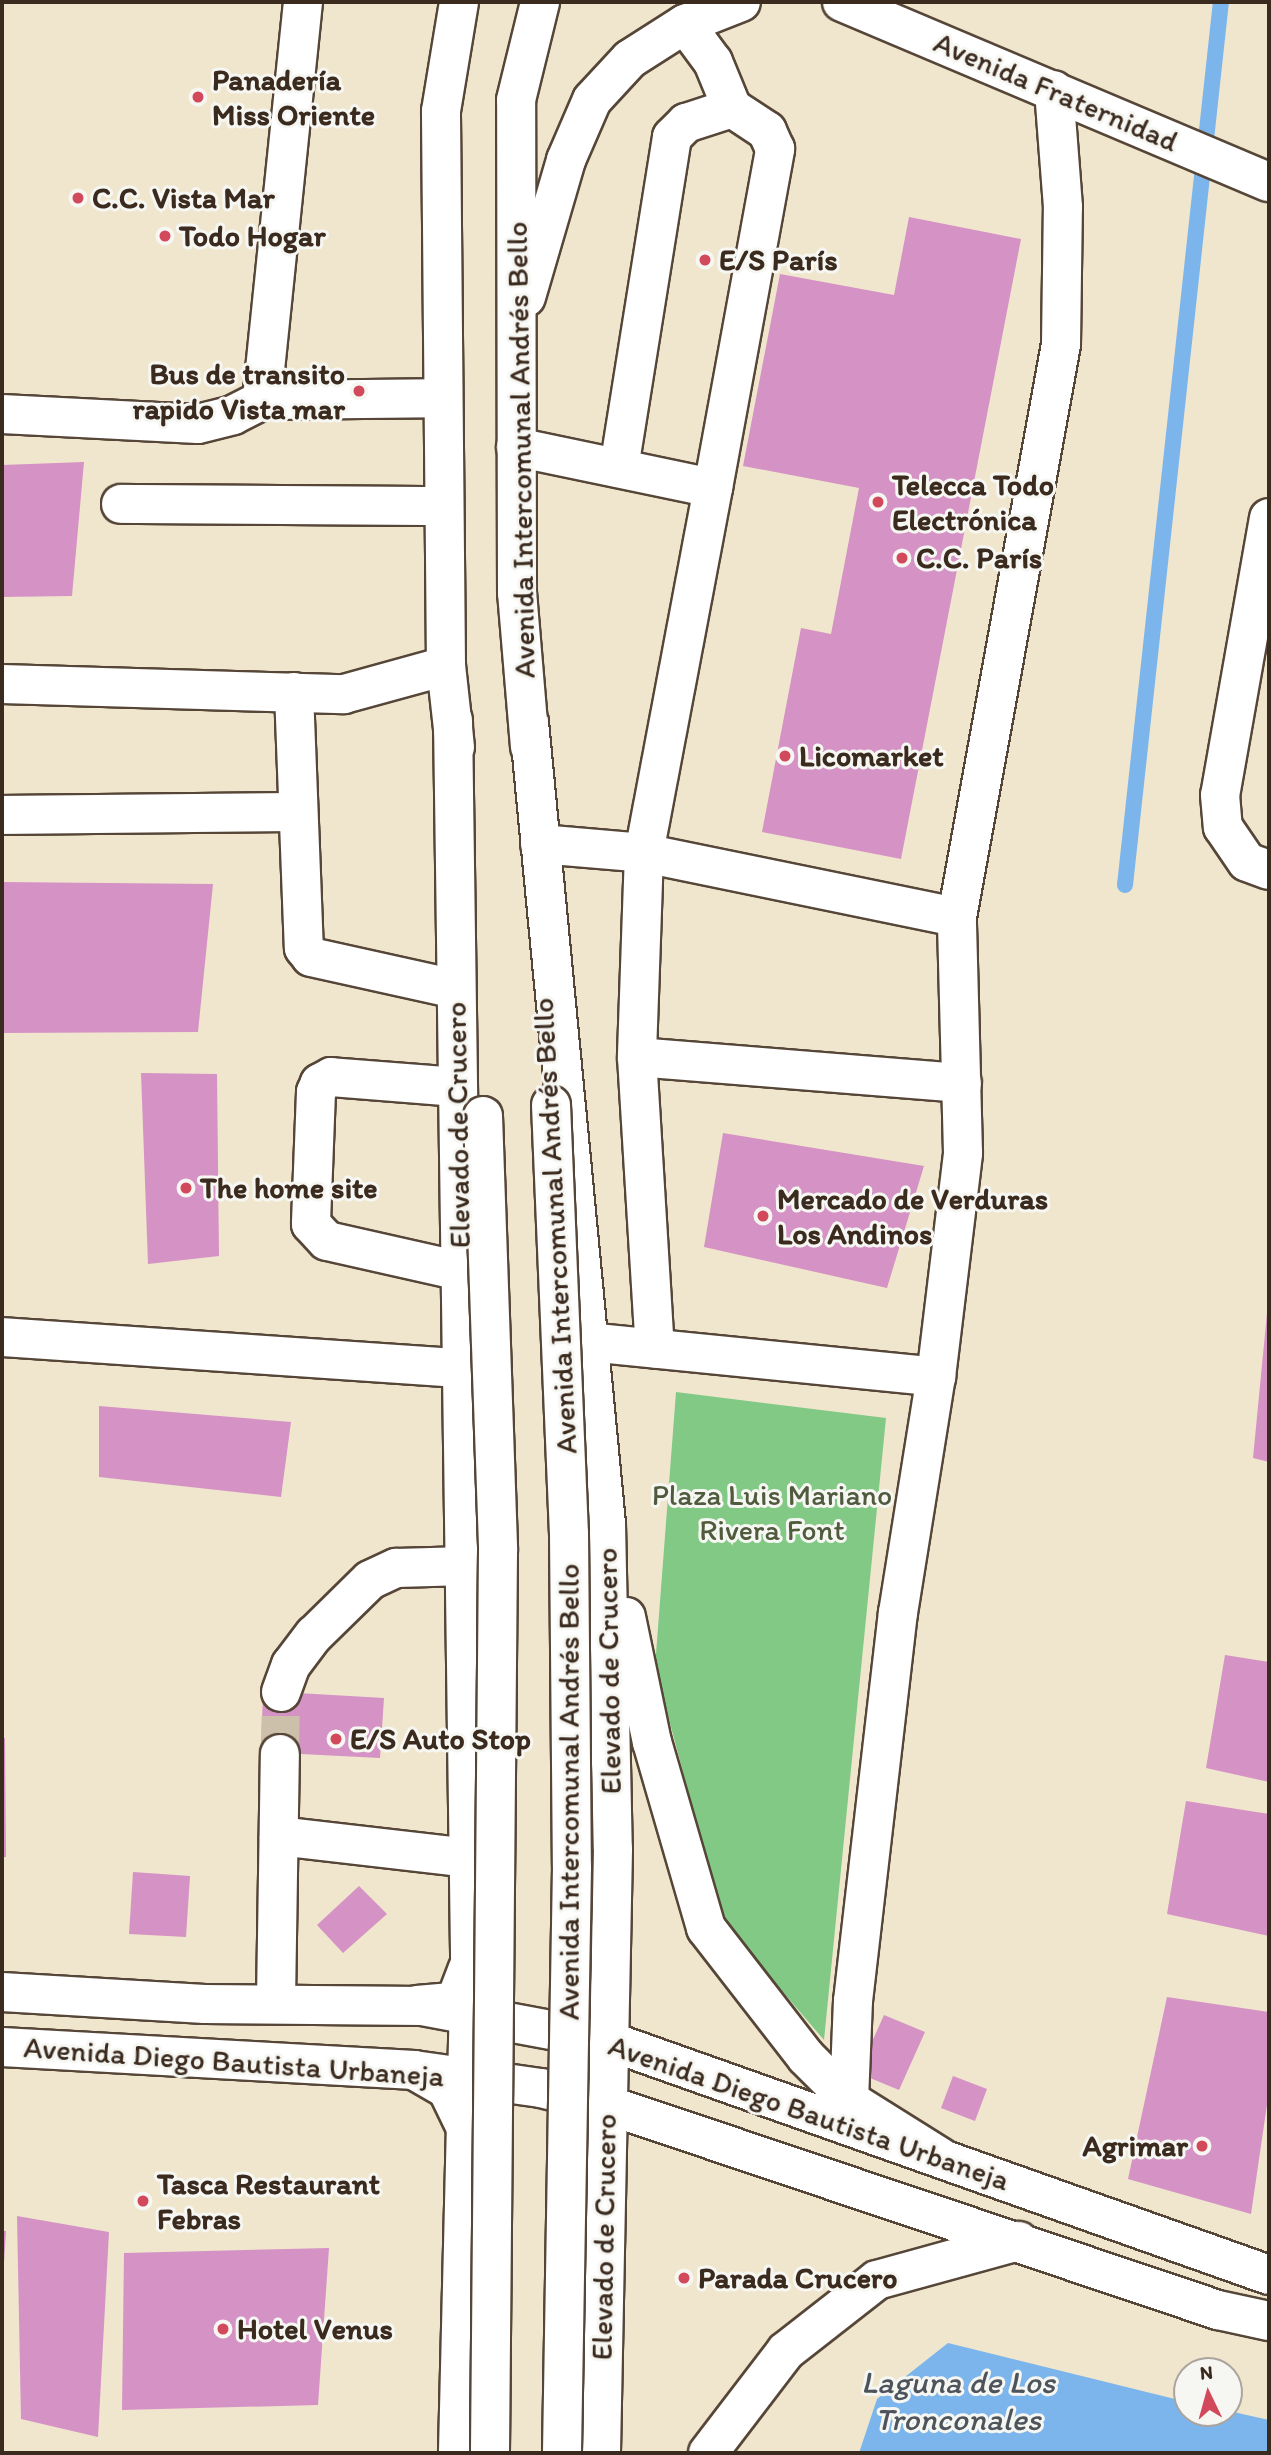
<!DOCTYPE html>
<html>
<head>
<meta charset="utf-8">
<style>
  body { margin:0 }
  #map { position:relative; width:1271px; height:2455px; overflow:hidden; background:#f0e6cd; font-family:Itim,sans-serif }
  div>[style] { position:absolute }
  .green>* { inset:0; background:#81c985 }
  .water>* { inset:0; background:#7bb5ec }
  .stream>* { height:16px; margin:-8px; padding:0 8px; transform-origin:8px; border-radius:8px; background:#7bb5ec }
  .building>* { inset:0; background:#d592c5 }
  .minor-tunnel>* { height:38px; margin-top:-19px; transform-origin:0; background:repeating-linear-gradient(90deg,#ccc0aa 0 38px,transparent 0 57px) }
  .roads { filter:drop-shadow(2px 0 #564638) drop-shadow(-2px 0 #564638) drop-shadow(0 2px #564638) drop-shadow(0 -2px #564638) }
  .minor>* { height:38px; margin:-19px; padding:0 19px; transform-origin:19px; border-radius:19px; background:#fff }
  .major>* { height:38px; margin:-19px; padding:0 19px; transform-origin:19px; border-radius:19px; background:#fff }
  .bridges { filter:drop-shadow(2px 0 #564638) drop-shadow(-2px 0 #564638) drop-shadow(0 2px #564638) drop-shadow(0 -2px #564638) }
  .major-bridge>* { height:38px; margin:-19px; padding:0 19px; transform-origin:19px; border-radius:19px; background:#fff }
  .dots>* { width:19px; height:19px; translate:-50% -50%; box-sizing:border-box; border:4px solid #f6f6f2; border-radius:50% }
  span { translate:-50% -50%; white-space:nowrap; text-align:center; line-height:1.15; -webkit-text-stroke:6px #f6f6f2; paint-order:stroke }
  .poi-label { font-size:30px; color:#3b2a1e; font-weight:700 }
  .left { translate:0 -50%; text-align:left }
  .right { translate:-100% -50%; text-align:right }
  .street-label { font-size:30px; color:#3b2a1e }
  .park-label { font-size:30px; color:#505a3d }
  .water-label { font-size:32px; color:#4e545c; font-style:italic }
  .frame { position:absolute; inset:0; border:4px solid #3b2a1e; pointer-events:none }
  .north { position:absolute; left:1173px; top:2357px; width:70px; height:70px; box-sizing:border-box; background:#f6f6f2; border:2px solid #aba49d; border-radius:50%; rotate:355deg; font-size:19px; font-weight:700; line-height:28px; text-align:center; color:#3b2a1e }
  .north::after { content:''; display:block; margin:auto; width:24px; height:32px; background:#d1495b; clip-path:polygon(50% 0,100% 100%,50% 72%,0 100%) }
</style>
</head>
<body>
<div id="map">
  <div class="green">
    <div style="clip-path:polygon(676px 1392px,886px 1418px,824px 2040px,723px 1922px,655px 1667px)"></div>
  </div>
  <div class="water">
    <div style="clip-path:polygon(948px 2343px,1187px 2402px,1187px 2413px,1229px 2411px,1269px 2420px,1269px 2453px,859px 2453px,877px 2399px)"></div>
  </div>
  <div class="stream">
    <div style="left:1125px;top:885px;width:888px;rotate:-83.8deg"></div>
  </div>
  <div class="building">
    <div style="clip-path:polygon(909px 217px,1021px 239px,901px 859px,762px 832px,801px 628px,831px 634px,859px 488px,743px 466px,780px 274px,894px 295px)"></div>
    <div style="clip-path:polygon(84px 462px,72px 596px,2px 597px,2px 465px)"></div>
    <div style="clip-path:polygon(2px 882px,213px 884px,198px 1032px,2px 1033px)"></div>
    <div style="clip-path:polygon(141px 1073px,217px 1074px,219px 1256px,148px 1264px)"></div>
    <div style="clip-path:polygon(723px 1133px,924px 1166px,887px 1288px,704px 1247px)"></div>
    <div style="clip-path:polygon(1267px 1313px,1269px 1313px,1269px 1462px,1253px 1458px)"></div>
    <div style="clip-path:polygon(99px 1406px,291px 1422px,281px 1497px,99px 1477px)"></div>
    <div style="clip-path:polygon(1225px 1655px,1269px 1662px,1269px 1782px,1206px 1768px)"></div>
    <div style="clip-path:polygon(263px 1691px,384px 1698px,380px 1758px,261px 1752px)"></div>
    <div style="clip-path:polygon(2px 1738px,5px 1738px,6px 1857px,2px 1857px)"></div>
    <div style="clip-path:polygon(1186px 1801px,1269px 1814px,1269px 1936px,1167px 1914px)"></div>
    <div style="clip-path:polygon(133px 1872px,190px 1876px,186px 1937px,129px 1934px)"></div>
    <div style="clip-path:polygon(359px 1886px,387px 1914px,343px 1953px,317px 1925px)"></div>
    <div style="clip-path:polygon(1167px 1997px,1269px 2012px,1269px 2091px,1251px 2214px,1128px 2179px)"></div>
    <div style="clip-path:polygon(884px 2015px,925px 2032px,899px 2090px,858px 2073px)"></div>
    <div style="clip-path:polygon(953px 2076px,987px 2089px,975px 2121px,941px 2108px)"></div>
    <div style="clip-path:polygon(17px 2216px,109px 2232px,98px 2437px,21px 2419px)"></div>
    <div style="clip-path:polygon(2px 2231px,6px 2231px,4px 2263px,2px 2263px)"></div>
    <div style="clip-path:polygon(329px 2248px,318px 2405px,122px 2410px,124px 2253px)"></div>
  </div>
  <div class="minor-tunnel">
    <div style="left:280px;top:1754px;width:62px;rotate:-89.1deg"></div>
  </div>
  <div class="roads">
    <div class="minor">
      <div style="left:303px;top:2px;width:400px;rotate:95.9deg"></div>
      <div style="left:262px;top:400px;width:179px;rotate:-0.6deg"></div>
      <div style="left:842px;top:2px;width:463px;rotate:22.9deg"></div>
      <div style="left:2px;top:414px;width:196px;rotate:2.9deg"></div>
      <div style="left:198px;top:424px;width:36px;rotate:-14deg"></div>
      <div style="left:233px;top:415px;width:33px;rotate:-27deg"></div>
      <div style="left:516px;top:447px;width:201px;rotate:11.8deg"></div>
      <div style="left:713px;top:488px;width:371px;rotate:100.7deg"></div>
      <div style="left:644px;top:853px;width:204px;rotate:92deg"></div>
      <div style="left:637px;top:1057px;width:292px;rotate:86.5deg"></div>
      <div style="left:619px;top:468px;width:335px;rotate:-80.9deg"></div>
      <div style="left:672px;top:137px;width:20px;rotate:-45deg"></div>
      <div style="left:686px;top:123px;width:48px;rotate:-18.1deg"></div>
      <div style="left:732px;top:108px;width:50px;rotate:-112.4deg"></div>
      <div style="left:713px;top:62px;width:47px;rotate:-126.4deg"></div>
      <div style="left:713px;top:488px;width:345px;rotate:-79.6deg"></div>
      <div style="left:775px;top:149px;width:20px;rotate:-114deg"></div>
      <div style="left:767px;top:131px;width:42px;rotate:-146.7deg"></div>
      <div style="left:121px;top:504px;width:321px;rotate:0.4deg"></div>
      <div style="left:1269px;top:518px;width:281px;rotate:100deg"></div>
      <div style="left:1220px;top:795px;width:32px;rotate:85deg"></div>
      <div style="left:1223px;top:827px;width:42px;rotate:55.6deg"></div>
      <div style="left:1247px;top:862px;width:23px;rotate:20deg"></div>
      <div style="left:2px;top:684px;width:342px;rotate:1.7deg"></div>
      <div style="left:344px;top:694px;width:106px;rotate:-15.4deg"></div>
      <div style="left:294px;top:692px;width:256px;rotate:87.8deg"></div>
      <div style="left:304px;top:948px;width:11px;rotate:52deg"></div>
      <div style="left:311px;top:957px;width:148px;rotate:12.5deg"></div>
      <div style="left:2px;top:815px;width:296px;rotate:-0.6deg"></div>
      <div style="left:540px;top:844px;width:104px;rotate:4.9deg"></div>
      <div style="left:644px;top:853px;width:319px;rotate:11.6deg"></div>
      <div style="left:637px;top:1057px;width:326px;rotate:4.6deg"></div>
      <div style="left:457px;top:1087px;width:126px;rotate:-175.5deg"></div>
      <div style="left:331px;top:1077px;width:13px;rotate:151deg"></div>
      <div style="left:320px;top:1083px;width:10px;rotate:114deg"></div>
      <div style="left:316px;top:1092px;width:132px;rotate:92.2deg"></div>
      <div style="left:311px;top:1224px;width:23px;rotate:47deg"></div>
      <div style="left:327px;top:1241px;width:136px;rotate:12.7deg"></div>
      <div style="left:2px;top:1337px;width:461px;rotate:3.9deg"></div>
      <div style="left:588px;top:1342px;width:350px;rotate:5.7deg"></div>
      <div style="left:281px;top:1692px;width:29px;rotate:-70deg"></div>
      <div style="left:291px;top:1665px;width:38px;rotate:-53deg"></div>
      <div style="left:314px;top:1635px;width:78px;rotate:-44.5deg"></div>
      <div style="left:370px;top:1580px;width:29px;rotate:-25deg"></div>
      <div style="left:396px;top:1568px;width:71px;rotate:-1.6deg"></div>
      <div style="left:279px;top:1836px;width:191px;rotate:6.6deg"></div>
      <div style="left:2px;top:1992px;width:203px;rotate:3.4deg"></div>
      <div style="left:205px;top:2004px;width:217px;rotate:0.5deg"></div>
      <div style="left:422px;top:2006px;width:190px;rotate:10.6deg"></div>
      <div style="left:609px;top:2041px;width:700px;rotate:19.52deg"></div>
      <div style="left:276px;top:2001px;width:247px;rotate:-89.1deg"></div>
      <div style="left:2px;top:2047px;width:413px;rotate:3.2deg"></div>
      <div style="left:414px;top:2070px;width:128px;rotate:8.1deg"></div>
      <div style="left:541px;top:2088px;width:66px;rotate:14deg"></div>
      <div style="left:605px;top:2104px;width:647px;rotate:18.58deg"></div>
      <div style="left:1218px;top:2310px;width:52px;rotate:12.2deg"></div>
      <div style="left:849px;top:2100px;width:99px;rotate:-87.7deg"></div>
      <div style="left:853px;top:2001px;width:391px;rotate:-83.4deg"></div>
      <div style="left:898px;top:1613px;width:239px;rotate:-80.9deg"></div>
      <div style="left:936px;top:1377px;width:226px;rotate:-83.1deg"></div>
      <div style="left:963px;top:1153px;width:236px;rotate:-91.5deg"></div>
      <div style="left:957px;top:917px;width:582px;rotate:-79.71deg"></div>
      <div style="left:1061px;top:344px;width:137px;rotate:-89.2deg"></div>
      <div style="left:1063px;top:207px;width:117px;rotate:-94.4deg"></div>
    </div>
    <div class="major">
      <div style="left:526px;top:297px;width:143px;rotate:-73.7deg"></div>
      <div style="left:566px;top:160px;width:65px;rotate:-66.6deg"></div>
      <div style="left:592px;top:100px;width:56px;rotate:-47.2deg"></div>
      <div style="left:630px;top:59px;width:65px;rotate:-32.5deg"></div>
      <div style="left:685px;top:24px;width:60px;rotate:-21.4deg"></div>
      <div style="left:453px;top:720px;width:1239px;rotate:89.21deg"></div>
      <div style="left:470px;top:1959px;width:494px;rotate:91.4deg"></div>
      <div style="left:529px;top:723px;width:805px;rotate:84.51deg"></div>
      <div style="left:606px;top:1524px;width:325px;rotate:88.8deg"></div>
      <div style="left:613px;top:1849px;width:604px;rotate:91.14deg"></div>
      <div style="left:455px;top:747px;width:81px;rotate:-96.3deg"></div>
      <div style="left:446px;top:666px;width:555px;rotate:-90.52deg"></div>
      <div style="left:441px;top:111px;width:110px;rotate:-80.6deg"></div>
      <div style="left:530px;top:747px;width:155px;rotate:-94.8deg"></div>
      <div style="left:517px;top:593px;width:493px;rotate:-90.1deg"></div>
      <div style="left:516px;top:100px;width:101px;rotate:-76.2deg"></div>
      <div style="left:626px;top:1617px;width:128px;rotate:78.3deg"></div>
      <div style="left:652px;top:1742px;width:194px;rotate:73.8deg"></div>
      <div style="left:706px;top:1928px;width:163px;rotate:52.2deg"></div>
      <div style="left:806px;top:2057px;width:61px;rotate:45deg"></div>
      <div style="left:849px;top:2100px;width:107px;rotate:32.1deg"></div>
      <div style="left:417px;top:2005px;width:38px;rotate:-5deg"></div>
      <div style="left:455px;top:2002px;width:36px;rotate:-69deg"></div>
      <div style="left:414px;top:2070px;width:38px;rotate:30deg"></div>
      <div style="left:447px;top:2089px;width:39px;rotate:64deg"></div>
      <div style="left:708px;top:2453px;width:128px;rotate:-52.6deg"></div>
      <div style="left:786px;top:2351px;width:115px;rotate:-38deg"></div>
      <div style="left:877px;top:2280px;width:147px;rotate:-15.4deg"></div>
    </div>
  </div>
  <div class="bridges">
    <div class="major-bridge">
      <div style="left:551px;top:1105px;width:429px;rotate:87.6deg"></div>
      <div style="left:569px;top:1534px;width:333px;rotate:89.5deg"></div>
      <div style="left:572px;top:1867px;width:586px;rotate:90.98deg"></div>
      <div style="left:483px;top:1116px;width:435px;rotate:88deg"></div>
      <div style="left:498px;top:1551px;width:902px;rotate:90.51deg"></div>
    </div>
  </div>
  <div class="dots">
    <div style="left:198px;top:97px;background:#d1495b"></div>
    <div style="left:78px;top:198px;background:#d1495b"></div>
    <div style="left:165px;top:236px;background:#d1495b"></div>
    <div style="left:705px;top:260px;background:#d1495b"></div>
    <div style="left:359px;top:391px;background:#d1495b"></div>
    <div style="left:878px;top:502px;background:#d1495b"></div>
    <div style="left:902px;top:558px;background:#d1495b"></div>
    <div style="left:785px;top:756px;background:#d1495b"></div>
    <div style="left:186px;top:1188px;background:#d1495b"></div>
    <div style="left:763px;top:1216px;background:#d1495b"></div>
    <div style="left:336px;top:1739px;background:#d1495b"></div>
    <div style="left:1202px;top:2146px;background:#d1495b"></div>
    <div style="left:143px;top:2201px;background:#d1495b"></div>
    <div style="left:684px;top:2278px;background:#d1495b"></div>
    <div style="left:223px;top:2329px;background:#d1495b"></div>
  </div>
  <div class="poi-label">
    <span class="left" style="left:212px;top:97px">Panadería<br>Miss Oriente</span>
    <span class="left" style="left:92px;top:198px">C.C. Vista Mar</span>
    <span class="left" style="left:179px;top:236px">Todo Hogar</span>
    <span class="left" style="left:719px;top:260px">E/S París</span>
    <span class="right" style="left:345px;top:391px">Bus de transito<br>rapido Vista mar</span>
    <span class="left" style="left:892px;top:502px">Telecca Todo<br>Electrónica</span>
    <span class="left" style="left:916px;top:558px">C.C. París</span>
    <span class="left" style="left:799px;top:756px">Licomarket</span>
    <span class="left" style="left:200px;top:1188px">The home site</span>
    <span class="left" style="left:777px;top:1216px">Mercado de Verduras<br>Los Andinos</span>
    <span class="left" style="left:350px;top:1739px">E/S Auto Stop</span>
    <span class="right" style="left:1188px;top:2146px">Agrimar</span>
    <span class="left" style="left:157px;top:2201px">Tasca Restaurant<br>Febras</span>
    <span class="left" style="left:698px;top:2278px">Parada Crucero</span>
    <span class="left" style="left:237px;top:2329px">Hotel Venus</span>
  </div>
  <div class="street-label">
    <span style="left:1056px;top:92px;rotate:23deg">Avenida Fraternidad</span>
    <span style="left:521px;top:450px;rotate:-91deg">Avenida Intercomunal Andrés Bello</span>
    <span style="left:458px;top:1125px;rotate:-91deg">Elevado de Crucero</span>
    <span style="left:555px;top:1226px;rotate:-93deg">Avenida Intercomunal Andrés Bello</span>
    <span style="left:609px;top:1671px;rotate:-91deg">Elevado de Crucero</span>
    <span style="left:569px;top:1792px;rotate:-90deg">Avenida Intercomunal Andrés Bello</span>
    <span style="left:234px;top:2062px;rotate:4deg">Avenida Diego Bautista Urbaneja</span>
    <span style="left:809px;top:2113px;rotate:19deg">Avenida Diego Bautista Urbaneja</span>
    <span style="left:604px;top:2237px;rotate:-89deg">Elevado de Crucero</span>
  </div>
  <div class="park-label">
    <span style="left:772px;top:1512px">Plaza Luis Mariano<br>Rivera Font</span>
  </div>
  <div class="water-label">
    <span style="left:958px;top:2401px">Laguna de Los<br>Tronconales</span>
  </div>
  <div class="frame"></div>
  <div class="north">N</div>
</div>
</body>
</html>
